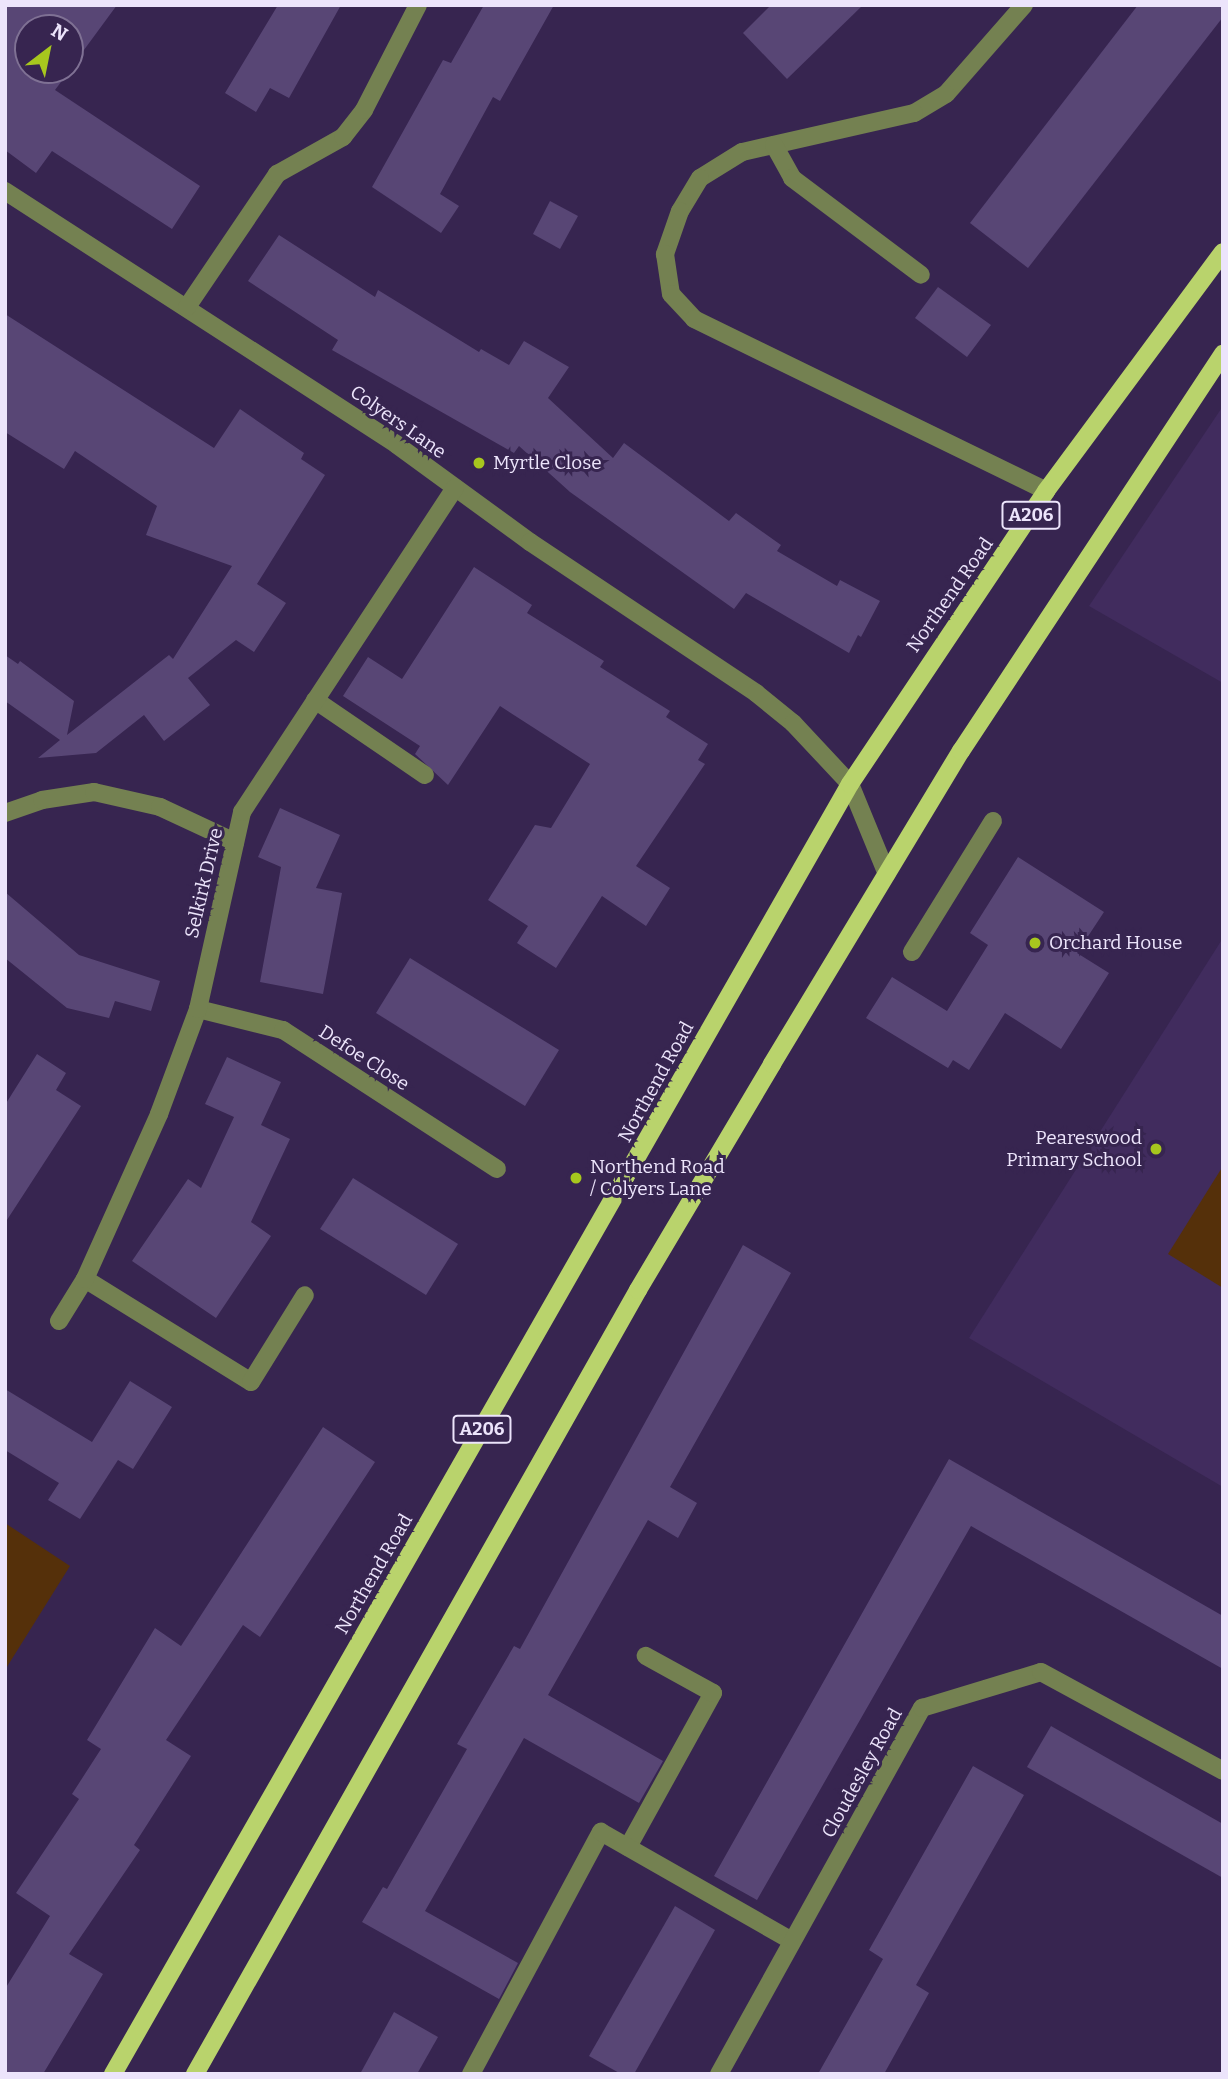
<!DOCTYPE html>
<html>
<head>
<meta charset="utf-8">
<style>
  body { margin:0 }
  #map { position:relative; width:1228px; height:2079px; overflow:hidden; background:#372550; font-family:Bitter,serif }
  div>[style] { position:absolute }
  .built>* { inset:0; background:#412c5e }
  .green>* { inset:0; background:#55300a }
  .building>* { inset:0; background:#584675 }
  .minor>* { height:18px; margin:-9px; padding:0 9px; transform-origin:9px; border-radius:9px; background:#748151 }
  .major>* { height:18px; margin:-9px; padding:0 9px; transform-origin:9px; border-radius:9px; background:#b9d36c }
  .dots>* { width:19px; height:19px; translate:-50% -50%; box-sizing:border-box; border:4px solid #372550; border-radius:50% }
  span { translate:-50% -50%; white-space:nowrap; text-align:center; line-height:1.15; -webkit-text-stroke:6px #372550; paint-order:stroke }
  .shield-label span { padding:2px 5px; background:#372550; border:2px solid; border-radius:5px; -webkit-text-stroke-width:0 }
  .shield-label { font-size:18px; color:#ece4fb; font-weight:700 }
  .street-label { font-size:19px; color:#ece4fb }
  .poi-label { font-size:19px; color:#ece4fb }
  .left { translate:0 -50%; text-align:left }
  .right { translate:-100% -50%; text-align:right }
  .frame { position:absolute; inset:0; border:7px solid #ece4fb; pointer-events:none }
  .north { position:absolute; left:14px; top:14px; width:70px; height:70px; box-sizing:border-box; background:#372550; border:2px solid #7f7194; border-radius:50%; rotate:32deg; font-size:19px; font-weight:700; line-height:28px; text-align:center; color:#ece4fb }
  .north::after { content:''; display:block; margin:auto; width:24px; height:32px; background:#a7c71e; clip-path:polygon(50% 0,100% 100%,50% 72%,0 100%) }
</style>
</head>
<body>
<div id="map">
  <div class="built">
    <div style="clip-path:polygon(1223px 406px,1223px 683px,1089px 606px)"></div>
    <div style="clip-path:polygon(1223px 938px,1223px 1487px,969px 1338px)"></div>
  </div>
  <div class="green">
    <div style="clip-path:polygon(1223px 1166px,1223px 1288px,1168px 1254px)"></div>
    <div style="clip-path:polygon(5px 1523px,70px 1566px,5px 1670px)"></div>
  </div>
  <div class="building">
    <div style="clip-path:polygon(5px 5px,117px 5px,70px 69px,70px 28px,28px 28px,28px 70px,70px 70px,55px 90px,200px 186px,172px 229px,52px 151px,36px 173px,5px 150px)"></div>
    <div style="clip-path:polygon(278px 5px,341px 5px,289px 98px,270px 88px,256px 112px,225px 93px)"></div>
    <div style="clip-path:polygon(484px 5px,554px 5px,500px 101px,493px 97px,440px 194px,459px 206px,441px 233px,372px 187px,443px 60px,451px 63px)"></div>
    <div style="clip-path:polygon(771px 5px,863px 5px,787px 79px,743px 33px)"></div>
    <div style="clip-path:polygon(1138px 5px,1223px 5px,1223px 17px,1028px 268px,970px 223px)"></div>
    <div style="clip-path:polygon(550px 201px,578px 216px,560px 249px,533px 234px)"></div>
    <div style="clip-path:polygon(279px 235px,375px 297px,378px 290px,479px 352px,481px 349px,509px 365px,524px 341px,569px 367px,548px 398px,613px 458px,624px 443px,729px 521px,736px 513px,781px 545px,777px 551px,837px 586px,840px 580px,880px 601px,861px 637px,858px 635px,849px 653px,746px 593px,734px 609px,570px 492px,519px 446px,514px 453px,332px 350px,338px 340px,248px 281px)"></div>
    <div style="clip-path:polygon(938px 287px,991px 325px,967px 357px,915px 318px)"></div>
    <div style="clip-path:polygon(5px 314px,214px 448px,240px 409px,304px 453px,301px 459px,325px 475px,257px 584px,286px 603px,254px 652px,236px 640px,188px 678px,210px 705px,164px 741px,144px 715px,96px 753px,38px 758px,60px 740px,5px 701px,5px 655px,18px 664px,20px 661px,74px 701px,67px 735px,169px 655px,173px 659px,232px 566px,146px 535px,157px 506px,75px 451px,64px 469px,5px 432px)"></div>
    <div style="clip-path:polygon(474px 567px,532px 605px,527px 613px,604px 661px,600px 667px,670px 711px,666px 717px,708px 744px,698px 760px,705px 764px,636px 866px,670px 888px,646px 926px,602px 896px,556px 968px,517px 943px,528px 926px,488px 900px,535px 825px,551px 828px,590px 764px,500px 706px,448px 785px,415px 754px,420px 746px,343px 696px,368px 657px,402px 679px)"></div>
    <div style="clip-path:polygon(280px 808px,340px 835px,316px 888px,342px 893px,323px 994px,260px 982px,281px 867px,258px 857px)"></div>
    <div style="clip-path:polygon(1018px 857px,1104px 912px,1077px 953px,1109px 973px,1061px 1049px,1005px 1013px,969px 1070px,953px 1060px,948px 1068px,866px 1018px,892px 977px,947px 1011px,988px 945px,970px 933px)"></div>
    <div style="clip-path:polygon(5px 892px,79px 955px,160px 981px,151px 1011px,115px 1001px,109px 1018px,67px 1008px,5px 958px)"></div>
    <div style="clip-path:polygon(410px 958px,559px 1050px,525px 1106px,376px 1013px)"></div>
    <div style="clip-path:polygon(37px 1054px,66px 1073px,56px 1090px,81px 1106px,5px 1223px,5px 1105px)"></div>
    <div style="clip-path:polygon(227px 1057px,281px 1082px,261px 1125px,290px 1139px,251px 1222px,271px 1236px,216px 1318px,132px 1261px,188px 1179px,201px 1188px,234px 1117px,205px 1104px)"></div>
    <div style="clip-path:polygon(353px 1178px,458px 1244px,426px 1295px,320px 1229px)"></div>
    <div style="clip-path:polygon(743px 1245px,791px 1273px,670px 1487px,697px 1503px,678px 1538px,648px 1520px,548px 1695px,663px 1761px,639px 1803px,524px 1738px,425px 1911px,518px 1963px,499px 1999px,362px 1922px,383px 1887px,387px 1889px,467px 1749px,457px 1744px,514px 1646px,520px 1649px)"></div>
    <div style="clip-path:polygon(130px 1381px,172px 1407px,133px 1469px,118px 1460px,80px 1519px,48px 1500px,59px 1483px,5px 1450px,5px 1389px,92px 1442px)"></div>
    <div style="clip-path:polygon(323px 1427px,375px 1462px,260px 1637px,243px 1625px,166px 1740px,191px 1756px,134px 1845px,140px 1850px,69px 1954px,103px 1974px,43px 2074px,5px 2074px,5px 1989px,50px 1916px,16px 1893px,79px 1799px,72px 1794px,101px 1749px,87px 1740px,155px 1628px,181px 1646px)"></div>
    <div style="clip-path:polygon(949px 1459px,1223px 1616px,1223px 1669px,971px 1526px,757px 1900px,714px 1876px)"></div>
    <div style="clip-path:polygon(1051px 1726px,1223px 1824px,1223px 1878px,1027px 1767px)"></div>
    <div style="clip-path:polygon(973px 1766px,1024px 1795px,916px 1985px,929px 1993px,884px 2074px,818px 2074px,883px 1959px,869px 1950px)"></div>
    <div style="clip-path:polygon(675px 1906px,715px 1930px,634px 2074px,621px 2074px,589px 2056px)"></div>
    <div style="clip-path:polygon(394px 2012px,438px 2037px,417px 2074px,360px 2074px)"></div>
  </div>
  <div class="minor">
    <div style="left:1024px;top:5px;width:118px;rotate:131.2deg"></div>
    <div style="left:946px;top:94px;width:37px;rotate:149deg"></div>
    <div style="left:914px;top:113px;width:176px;rotate:167.2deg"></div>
    <div style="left:742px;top:152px;width:49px;rotate:148.2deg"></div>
    <div style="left:700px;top:178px;width:39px;rotate:121deg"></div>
    <div style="left:680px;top:211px;width:46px;rotate:109.2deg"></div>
    <div style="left:665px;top:254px;width:40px;rotate:81.5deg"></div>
    <div style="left:671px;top:294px;width:34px;rotate:47deg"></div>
    <div style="left:694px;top:319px;width:392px;rotate:26deg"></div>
    <div style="left:774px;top:145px;width:38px;rotate:61deg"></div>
    <div style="left:792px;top:178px;width:161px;rotate:36.9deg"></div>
    <div style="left:5px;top:191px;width:467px;rotate:32.9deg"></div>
    <div style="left:397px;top:445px;width:165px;rotate:36.1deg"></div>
    <div style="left:530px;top:542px;width:272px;rotate:33.7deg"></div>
    <div style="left:756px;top:693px;width:48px;rotate:39deg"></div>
    <div style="left:793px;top:723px;width:83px;rotate:46.9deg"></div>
    <div style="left:850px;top:784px;width:97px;rotate:67.7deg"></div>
    <div style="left:187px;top:307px;width:161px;rotate:-55.9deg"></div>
    <div style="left:277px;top:174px;width:76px;rotate:-29.3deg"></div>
    <div style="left:343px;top:137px;width:34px;rotate:-52deg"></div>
    <div style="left:364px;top:110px;width:118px;rotate:-62.8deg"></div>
    <div style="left:315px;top:700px;width:133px;rotate:34.3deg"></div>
    <div style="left:5px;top:813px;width:39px;rotate:-19deg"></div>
    <div style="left:42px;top:800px;width:53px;rotate:-8.7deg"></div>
    <div style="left:94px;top:792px;width:68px;rotate:12.8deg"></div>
    <div style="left:160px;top:807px;width:83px;rotate:25deg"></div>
    <div style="left:912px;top:952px;width:154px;rotate:-58.3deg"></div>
    <div style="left:198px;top:1009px;width:88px;rotate:13.9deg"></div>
    <div style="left:283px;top:1030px;width:255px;rotate:33deg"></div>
    <div style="left:85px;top:1279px;width:195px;rotate:31.8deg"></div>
    <div style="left:251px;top:1382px;width:102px;rotate:-58.2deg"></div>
    <div style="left:59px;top:1321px;width:49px;rotate:-58.2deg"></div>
    <div style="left:85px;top:1279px;width:181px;rotate:-65.8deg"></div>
    <div style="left:159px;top:1114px;width:112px;rotate:-69.6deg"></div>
    <div style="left:198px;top:1009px;width:202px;rotate:-77.4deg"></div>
    <div style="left:242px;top:812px;width:388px;rotate:-56.7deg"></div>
    <div style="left:628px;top:1847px;width:176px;rotate:-61.1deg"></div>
    <div style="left:713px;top:1693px;width:77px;rotate:-151.1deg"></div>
    <div style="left:471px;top:2074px;width:275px;rotate:-61.8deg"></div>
    <div style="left:601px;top:1832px;width:220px;rotate:29.7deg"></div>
    <div style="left:719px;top:2074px;width:419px;rotate:-61deg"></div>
    <div style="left:922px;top:1708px;width:124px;rotate:-16.8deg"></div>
    <div style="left:1041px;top:1672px;width:207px;rotate:28.5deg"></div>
  </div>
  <div class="major">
    <div style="left:113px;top:2074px;width:1486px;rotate:-60.26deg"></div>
    <div style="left:850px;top:784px;width:353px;rotate:-56.2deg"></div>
    <div style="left:1046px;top:491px;width:297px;rotate:-53.5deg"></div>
    <div style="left:195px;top:2074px;width:901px;rotate:-60.53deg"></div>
    <div style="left:638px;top:1290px;width:263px;rotate:-59.3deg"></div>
    <div style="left:772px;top:1064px;width:366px;rotate:-58.9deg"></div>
    <div style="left:961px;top:751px;width:476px;rotate:-56.6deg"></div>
  </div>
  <div class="dots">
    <div style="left:479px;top:463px;background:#a7c71e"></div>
    <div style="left:1035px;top:943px;background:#a7c71e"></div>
    <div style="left:1156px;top:1149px;background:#a7c71e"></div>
    <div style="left:576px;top:1178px;background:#a7c71e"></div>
  </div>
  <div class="shield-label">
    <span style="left:1031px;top:515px">A206</span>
    <span style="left:482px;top:1429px">A206</span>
  </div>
  <div class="street-label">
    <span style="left:398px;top:422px;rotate:35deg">Colyers Lane</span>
    <span style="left:950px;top:595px;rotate:-55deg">Northend Road</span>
    <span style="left:204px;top:883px;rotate:-77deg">Selkirk Drive</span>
    <span style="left:364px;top:1058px;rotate:33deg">Defoe Close</span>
    <span style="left:656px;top:1082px;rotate:-61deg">Northend Road</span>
    <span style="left:374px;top:1574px;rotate:-60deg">Northend Road</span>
    <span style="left:862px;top:1773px;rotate:-61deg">Cloudesley Road</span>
  </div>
  <div class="poi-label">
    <span class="left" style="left:493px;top:463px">Myrtle Close</span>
    <span class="left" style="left:1049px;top:943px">Orchard House</span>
    <span class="right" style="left:1142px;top:1149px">Peareswood<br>Primary School</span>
    <span class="left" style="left:590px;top:1178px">Northend Road<br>/ Colyers Lane</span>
  </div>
  <div class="frame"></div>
  <div class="north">N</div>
</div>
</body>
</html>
